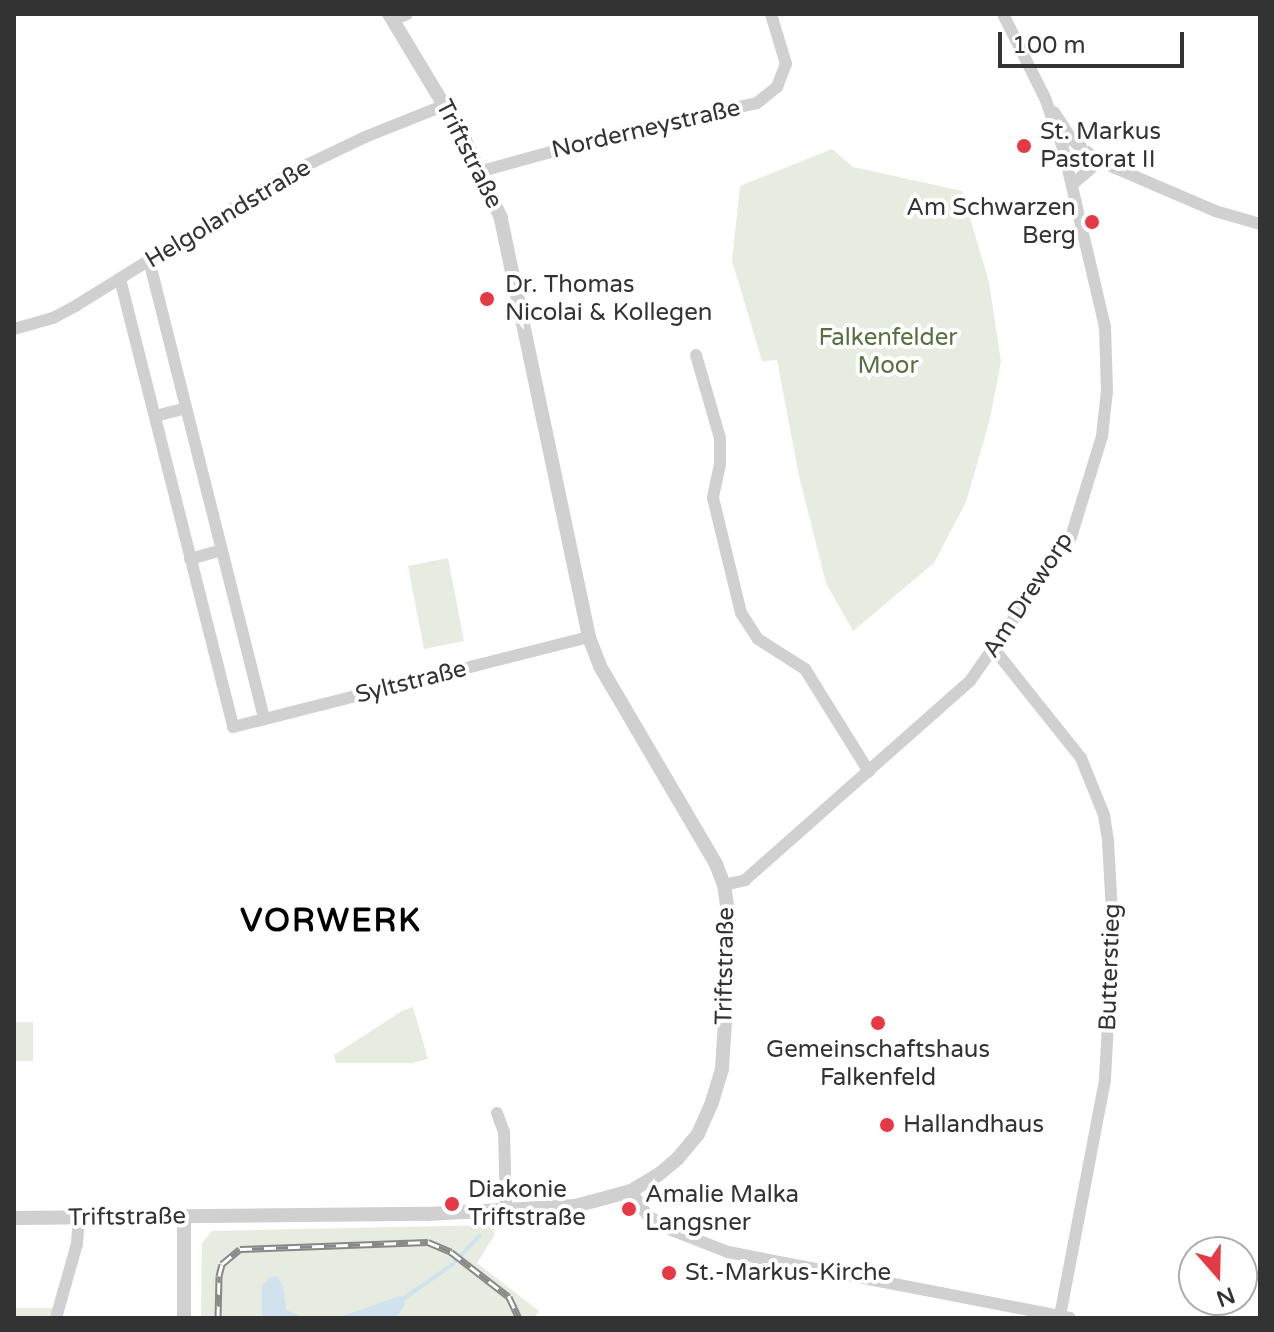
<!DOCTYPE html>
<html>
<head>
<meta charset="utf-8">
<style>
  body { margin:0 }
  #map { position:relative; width:1274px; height:1332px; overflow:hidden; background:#fff; font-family:"Varela Round",sans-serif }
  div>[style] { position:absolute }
  .green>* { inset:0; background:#e6ecdf }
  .water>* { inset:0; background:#cfe2ee }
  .stream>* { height:4px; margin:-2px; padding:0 2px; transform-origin:2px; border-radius:2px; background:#cfe2ee }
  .minor>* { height:12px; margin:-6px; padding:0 6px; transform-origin:6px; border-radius:6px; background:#d0d0d0 }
  .tertiary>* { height:14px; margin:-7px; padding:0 7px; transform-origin:7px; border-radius:7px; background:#d0d0d0 }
  .rail>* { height:7px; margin-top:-3.5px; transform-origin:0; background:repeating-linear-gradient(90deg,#fff 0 12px,#888 0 24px); box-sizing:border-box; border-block:2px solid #888 }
  .dots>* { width:22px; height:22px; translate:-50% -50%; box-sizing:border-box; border:4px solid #fff; border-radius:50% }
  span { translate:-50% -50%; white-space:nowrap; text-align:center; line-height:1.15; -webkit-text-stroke:8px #fff; paint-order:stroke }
  .street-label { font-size:24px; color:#333 }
  .poi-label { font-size:24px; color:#333 }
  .left { translate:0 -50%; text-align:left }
  .right { translate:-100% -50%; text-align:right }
  .park-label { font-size:24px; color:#56703f }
  .district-label { font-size:32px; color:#000; font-weight:700; letter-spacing:2px }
  .frame { position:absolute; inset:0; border:16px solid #333; pointer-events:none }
  .north { position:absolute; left:1178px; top:1236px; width:80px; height:80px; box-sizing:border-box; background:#fff; border:2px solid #adadad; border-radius:50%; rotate:160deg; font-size:22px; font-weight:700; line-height:32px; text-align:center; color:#333 }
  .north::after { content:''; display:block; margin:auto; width:28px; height:36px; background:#e63946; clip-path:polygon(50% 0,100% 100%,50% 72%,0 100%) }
  .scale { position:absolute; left:998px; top:32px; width:186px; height:36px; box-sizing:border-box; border:4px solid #333; border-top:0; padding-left:10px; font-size:24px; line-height:28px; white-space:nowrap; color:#333; -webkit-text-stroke:6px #fff; paint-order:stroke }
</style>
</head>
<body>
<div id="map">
  <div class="green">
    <div style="clip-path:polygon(832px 149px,853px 167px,962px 191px,989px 282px,1001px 362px,989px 423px,966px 502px,934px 563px,853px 631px,826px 583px,799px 476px,777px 360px,762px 361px,732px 261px,740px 186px)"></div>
    <div style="clip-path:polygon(448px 558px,464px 641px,424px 649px,408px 566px)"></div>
    <div style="clip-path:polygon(413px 1007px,428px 1059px,412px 1063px,336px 1063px,334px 1055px,402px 1011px)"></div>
    <div style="clip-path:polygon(14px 1022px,33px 1022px,33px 1061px,14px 1061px)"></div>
    <div style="clip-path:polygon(495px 1225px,494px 1236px,477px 1263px,539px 1311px,534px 1318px,201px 1318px,202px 1243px,212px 1231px)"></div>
    <div style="clip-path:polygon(14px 1308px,56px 1308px,56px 1318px,14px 1318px)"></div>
  </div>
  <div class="water">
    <div style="clip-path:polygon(277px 1276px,283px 1286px,286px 1310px,305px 1318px,262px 1318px,262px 1286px,269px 1278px)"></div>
    <div style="clip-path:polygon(400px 1296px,404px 1298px,405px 1305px,396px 1318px,337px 1318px)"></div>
  </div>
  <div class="stream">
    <div style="left:404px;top:1298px;width:58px;rotate:-34.5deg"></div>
    <div style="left:452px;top:1265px;width:40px;rotate:-47deg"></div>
  </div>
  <div class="minor">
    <div style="left:393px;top:20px;width:15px;rotate:-23deg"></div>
    <div style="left:1054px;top:112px;width:33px;rotate:57deg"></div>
    <div style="left:1072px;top:140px;width:34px;rotate:38deg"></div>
    <div style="left:1099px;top:161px;width:126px;rotate:23.3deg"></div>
    <div style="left:1215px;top:211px;width:47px;rotate:16.1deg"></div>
    <div style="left:482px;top:171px;width:147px;rotate:-15.4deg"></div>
    <div style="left:624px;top:132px;width:136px;rotate:-12.3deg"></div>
    <div style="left:757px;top:103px;width:26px;rotate:-39deg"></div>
    <div style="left:777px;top:87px;width:25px;rotate:-69deg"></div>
    <div style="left:786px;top:64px;width:52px;rotate:-106.7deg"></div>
    <div style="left:1073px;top:184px;width:35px;rotate:-41deg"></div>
    <div style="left:149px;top:260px;width:473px;rotate:75.9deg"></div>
    <div style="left:120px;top:279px;width:462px;rotate:75.8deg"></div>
    <div style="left:233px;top:727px;width:367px;rotate:-14.2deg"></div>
    <div style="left:14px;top:329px;width:41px;rotate:-15.8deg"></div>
    <div style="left:53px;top:318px;width:27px;rotate:-28deg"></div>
    <div style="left:77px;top:305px;width:251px;rotate:-31.8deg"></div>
    <div style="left:290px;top:173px;width:83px;rotate:-25.6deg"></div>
    <div style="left:365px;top:137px;width:86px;rotate:-21.8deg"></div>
    <div style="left:696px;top:355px;width:86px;rotate:73.9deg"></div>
    <div style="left:720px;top:438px;width:26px;rotate:90deg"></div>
    <div style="left:720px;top:464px;width:35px;rotate:102deg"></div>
    <div style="left:713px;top:498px;width:118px;rotate:76.3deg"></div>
    <div style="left:741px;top:613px;width:31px;rotate:57deg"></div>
    <div style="left:758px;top:639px;width:56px;rotate:32.6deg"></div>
    <div style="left:805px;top:669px;width:121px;rotate:58.1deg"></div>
    <div style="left:155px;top:416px;width:32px;rotate:-14deg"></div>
    <div style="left:190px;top:559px;width:33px;rotate:-16deg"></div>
    <div style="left:994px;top:649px;width:139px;rotate:51.4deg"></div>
    <div style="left:1081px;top:758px;width:61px;rotate:68deg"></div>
    <div style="left:1104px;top:815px;width:26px;rotate:81deg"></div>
    <div style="left:1108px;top:841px;width:90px;rotate:86.8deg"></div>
    <div style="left:1113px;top:931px;width:149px;rotate:93.1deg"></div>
    <div style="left:1105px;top:1080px;width:240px;rotate:100.8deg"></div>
    <div style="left:724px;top:885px;width:22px;rotate:-13deg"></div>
    <div style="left:745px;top:880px;width:300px;rotate:-41.5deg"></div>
    <div style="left:970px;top:681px;width:176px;rotate:-55deg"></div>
    <div style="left:1071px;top:537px;width:106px;rotate:-72.9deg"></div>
    <div style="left:1102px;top:436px;width:45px;rotate:-83.7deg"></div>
    <div style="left:1107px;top:391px;width:64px;rotate:-91.8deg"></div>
    <div style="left:1105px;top:327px;width:184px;rotate:-103.2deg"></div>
    <div style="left:1063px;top:148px;width:53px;rotate:-109.8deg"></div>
    <div style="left:1045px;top:98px;width:94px;rotate:-116.6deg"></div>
    <div style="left:497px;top:1113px;width:20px;rotate:70deg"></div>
    <div style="left:504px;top:1132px;width:79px;rotate:88.5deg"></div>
    <div style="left:631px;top:1191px;width:30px;rotate:56deg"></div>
    <div style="left:648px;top:1216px;width:30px;rotate:30deg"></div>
    <div style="left:674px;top:1231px;width:58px;rotate:21.3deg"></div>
    <div style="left:728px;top:1252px;width:348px;rotate:10.9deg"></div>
    <div style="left:56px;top:1318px;width:77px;rotate:-74.2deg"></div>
    <div style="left:77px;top:1244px;width:26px;rotate:-86deg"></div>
  </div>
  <div class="tertiary">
    <div style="left:184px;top:1217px;width:101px;rotate:90deg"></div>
    <div style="left:14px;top:1218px;width:414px;rotate:-0.6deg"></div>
    <div style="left:428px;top:1214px;width:147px;rotate:-3.1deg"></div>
    <div style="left:575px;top:1206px;width:58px;rotate:-15deg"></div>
    <div style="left:631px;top:1191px;width:31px;rotate:-31deg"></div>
    <div style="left:658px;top:1175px;width:26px;rotate:-40deg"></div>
    <div style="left:678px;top:1158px;width:31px;rotate:-50deg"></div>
    <div style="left:698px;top:1134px;width:35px;rotate:-66deg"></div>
    <div style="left:712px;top:1102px;width:34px;rotate:-73deg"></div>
    <div style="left:722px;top:1069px;width:63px;rotate:-86.4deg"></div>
    <div style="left:726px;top:1006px;width:86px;rotate:-88deg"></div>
    <div style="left:729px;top:920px;width:35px;rotate:-98deg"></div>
    <div style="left:724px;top:885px;width:22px;rotate:-111deg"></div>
    <div style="left:716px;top:864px;width:229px;rotate:-120.4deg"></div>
    <div style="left:600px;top:666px;width:31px;rotate:-111deg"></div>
    <div style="left:589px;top:637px;width:428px;rotate:-101.9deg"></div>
    <div style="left:501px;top:218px;width:86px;rotate:-114.8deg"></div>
    <div style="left:465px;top:140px;width:147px;rotate:-121.1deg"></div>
  </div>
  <div class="rail">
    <div style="left:218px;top:1318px;width:42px;rotate:-88.6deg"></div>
    <div style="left:219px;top:1276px;width:12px;rotate:-76deg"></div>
    <div style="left:222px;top:1264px;width:23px;rotate:-40deg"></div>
    <div style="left:240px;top:1249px;width:188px;rotate:-2.1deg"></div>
    <div style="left:428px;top:1242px;width:25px;rotate:23deg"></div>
    <div style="left:451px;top:1252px;width:73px;rotate:37.8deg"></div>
    <div style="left:509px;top:1297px;width:23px;rotate:65deg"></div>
  </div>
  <div class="dots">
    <div style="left:1024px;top:146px;background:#e63946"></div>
    <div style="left:1092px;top:222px;background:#e63946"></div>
    <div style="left:487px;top:299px;background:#e63946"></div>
    <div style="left:878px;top:1023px;background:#e63946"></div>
    <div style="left:887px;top:1125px;background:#e63946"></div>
    <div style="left:452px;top:1204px;background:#e63946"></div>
    <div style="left:629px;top:1209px;background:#e63946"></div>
    <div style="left:669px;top:1273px;background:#e63946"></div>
  </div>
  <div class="street-label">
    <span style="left:646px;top:129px;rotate:-13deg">Norderneystraße</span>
    <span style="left:469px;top:154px;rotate:63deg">Triftstraße</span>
    <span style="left:228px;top:214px;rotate:-31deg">Helgolandstraße</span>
    <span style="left:1028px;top:595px;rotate:-57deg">Am Dreworp</span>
    <span style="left:411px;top:682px;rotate:-14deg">Syltstraße</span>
    <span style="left:725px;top:966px;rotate:-89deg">Triftstraße</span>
    <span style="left:1110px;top:967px;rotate:-88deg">Butterstieg</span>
    <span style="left:127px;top:1217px;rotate:-1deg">Triftstraße</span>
  </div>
  <div class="poi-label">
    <span class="left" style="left:1040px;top:146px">St. Markus<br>Pastorat II</span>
    <span class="right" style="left:1076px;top:222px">Am Schwarzen<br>Berg</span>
    <span class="left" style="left:505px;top:299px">Dr. Thomas<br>Nicolai &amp; Kollegen</span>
    <span style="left:878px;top:1064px">Gemeinschaftshaus<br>Falkenfeld</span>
    <span class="left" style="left:903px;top:1125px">Hallandhaus</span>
    <span class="left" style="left:468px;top:1204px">Diakonie<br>Triftstraße</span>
    <span class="left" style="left:645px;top:1209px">Amalie Malka<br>Langsner</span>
    <span class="left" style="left:685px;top:1273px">St.-Markus-Kirche</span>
  </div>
  <div class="park-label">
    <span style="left:888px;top:352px">Falkenfelder<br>Moor</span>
  </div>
  <div class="district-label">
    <span style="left:331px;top:921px">VORWERK</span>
  </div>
  <div class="frame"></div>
  <div class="north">N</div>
  <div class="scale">100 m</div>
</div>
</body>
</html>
